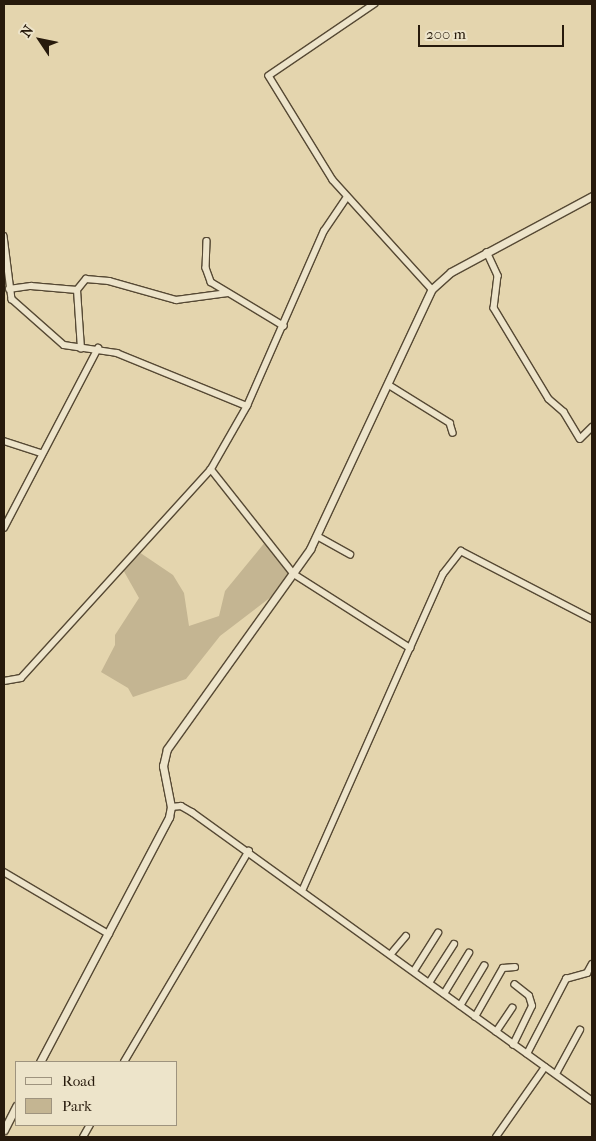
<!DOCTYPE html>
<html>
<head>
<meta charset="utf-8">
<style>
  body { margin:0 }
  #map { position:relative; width:596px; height:1141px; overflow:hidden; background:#e4d5ae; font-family:"IM FELL French Canon",serif }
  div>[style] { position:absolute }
  .green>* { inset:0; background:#c4b592 }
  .roads { filter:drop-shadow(1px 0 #564934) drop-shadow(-1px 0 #564934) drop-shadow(0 1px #564934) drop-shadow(0 -1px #564934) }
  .minor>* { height:5.5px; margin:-2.75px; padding:0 2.75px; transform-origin:2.75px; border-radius:2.75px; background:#ede4ca }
  .tertiary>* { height:7px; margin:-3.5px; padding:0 3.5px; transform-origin:3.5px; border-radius:3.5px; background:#ede4ca }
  span { translate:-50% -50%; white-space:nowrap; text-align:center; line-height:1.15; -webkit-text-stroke:4px #ede4ca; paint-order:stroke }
  .frame { position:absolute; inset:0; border:5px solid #271a0c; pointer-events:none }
  .legend { position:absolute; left:15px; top:1061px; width:162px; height:65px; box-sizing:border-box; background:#ede4ca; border:1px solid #9e937e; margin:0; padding:6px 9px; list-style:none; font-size:15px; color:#271a0c }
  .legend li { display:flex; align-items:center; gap:10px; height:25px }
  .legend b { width:25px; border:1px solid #9e937e }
  .north { position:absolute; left:15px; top:15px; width:50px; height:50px; -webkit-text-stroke:4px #ede4ca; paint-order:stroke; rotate:304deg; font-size:14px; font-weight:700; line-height:20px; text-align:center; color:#271a0c }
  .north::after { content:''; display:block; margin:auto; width:18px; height:22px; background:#271a0c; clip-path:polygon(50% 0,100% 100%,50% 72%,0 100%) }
  .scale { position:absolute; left:418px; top:25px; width:146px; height:22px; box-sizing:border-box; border:2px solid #271a0c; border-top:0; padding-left:6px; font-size:15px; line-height:18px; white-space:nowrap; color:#271a0c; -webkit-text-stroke:4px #ede4ca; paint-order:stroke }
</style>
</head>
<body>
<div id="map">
  <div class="green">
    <div style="clip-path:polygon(266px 541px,293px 580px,220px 636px,186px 679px,133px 697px,128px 688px,101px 672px,115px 645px,115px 635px,139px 598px,122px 568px,139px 552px,173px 575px,184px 593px,189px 626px,219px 616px,225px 591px)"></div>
  </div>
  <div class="roads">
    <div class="minor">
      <div style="left:375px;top:4px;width:128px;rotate:145.8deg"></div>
      <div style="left:269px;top:76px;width:122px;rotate:58.4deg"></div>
      <div style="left:333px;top:180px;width:147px;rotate:47.8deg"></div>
      <div style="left:4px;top:236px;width:64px;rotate:82.8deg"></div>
      <div style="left:12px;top:299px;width:69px;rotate:41.5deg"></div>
      <div style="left:64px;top:345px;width:54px;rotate:8.6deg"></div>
      <div style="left:117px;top:353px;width:140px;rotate:22.2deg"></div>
      <div style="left:207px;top:241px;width:27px;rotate:92deg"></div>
      <div style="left:206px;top:268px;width:15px;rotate:70deg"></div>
      <div style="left:211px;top:282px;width:85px;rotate:31.1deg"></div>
      <div style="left:487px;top:252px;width:26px;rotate:65deg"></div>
      <div style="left:498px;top:276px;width:32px;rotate:97deg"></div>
      <div style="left:494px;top:308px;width:106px;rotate:58.9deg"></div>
      <div style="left:549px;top:399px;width:20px;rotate:41deg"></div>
      <div style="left:564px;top:412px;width:31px;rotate:59deg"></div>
      <div style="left:580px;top:439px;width:17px;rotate:-45deg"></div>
      <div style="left:9px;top:289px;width:22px;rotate:-8deg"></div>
      <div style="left:31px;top:286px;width:46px;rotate:5deg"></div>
      <div style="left:81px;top:349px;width:59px;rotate:-93.9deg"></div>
      <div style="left:77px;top:290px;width:14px;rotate:-51deg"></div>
      <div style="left:86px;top:279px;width:23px;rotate:5deg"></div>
      <div style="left:109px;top:281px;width:70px;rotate:15.8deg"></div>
      <div style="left:176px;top:300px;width:52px;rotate:-7.7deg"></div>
      <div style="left:389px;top:385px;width:72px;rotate:31.9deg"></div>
      <div style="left:450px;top:423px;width:10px;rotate:73deg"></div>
      <div style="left:4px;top:441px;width:40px;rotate:18deg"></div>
      <div style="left:211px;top:469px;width:134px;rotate:51.7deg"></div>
      <div style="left:294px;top:574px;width:138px;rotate:32.5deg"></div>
      <div style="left:410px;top:648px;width:81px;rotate:-66deg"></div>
      <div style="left:443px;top:574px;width:29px;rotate:-52deg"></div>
      <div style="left:461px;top:551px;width:148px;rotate:27.4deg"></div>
      <div style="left:4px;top:528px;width:203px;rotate:-62.4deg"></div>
      <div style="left:317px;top:536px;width:38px;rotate:29deg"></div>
      <div style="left:4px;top:681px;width:17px;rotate:-10deg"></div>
      <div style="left:21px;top:678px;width:282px;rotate:-47.7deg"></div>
      <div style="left:211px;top:469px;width:73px;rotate:-60.3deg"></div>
      <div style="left:247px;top:406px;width:191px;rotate:-66.3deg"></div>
      <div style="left:324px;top:231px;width:41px;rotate:-55.9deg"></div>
      <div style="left:171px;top:807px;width:10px;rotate:-6deg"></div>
      <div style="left:181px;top:806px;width:13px;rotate:29deg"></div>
      <div style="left:192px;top:812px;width:493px;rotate:35.8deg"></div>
      <div style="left:4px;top:872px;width:122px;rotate:30.6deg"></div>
      <div style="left:303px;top:889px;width:264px;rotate:-66.1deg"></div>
      <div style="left:391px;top:954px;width:23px;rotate:-50deg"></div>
      <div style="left:414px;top:971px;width:45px;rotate:-57.7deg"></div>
      <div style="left:429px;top:983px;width:46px;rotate:-57.3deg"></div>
      <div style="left:444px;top:994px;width:48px;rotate:-58.6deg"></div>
      <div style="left:460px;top:1006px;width:47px;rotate:-59deg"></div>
      <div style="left:475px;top:1017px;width:56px;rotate:-60.3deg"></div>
      <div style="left:503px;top:968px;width:12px;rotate:-5deg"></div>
      <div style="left:496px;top:1032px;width:29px;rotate:-56deg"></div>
      <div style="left:513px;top:1045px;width:43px;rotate:-64deg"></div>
      <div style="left:532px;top:1006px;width:10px;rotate:-107deg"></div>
      <div style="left:529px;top:996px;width:18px;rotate:-142deg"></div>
      <div style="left:527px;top:1054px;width:85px;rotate:-62.5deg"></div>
      <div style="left:566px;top:979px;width:22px;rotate:-16deg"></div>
      <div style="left:587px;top:973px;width:10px;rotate:-61deg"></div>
      <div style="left:124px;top:1062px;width:245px;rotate:-59.4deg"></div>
      <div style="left:556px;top:1074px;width:50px;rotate:-61.4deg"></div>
      <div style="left:83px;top:1137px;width:14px;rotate:-60deg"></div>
      <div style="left:496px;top:1137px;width:85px;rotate:-55deg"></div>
    </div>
    <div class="tertiary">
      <div style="left:40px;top:1062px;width:277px;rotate:-62.2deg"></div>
      <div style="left:169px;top:817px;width:10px;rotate:-79deg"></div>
      <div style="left:171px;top:807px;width:42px;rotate:-101deg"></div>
      <div style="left:163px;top:766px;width:17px;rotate:-77deg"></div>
      <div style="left:167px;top:749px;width:246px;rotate:-54.4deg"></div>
      <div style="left:310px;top:549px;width:287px;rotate:-64.9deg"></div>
      <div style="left:432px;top:289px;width:25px;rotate:-42deg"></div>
      <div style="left:451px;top:272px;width:160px;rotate:-28.3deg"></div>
      <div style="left:4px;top:1130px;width:27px;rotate:-63deg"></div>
    </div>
  </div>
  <div class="frame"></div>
  <ul class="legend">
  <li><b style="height:6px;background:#ede4ca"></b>Road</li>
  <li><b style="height:14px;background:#c4b592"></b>Park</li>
  </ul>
  <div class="north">N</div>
  <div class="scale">200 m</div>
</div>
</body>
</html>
